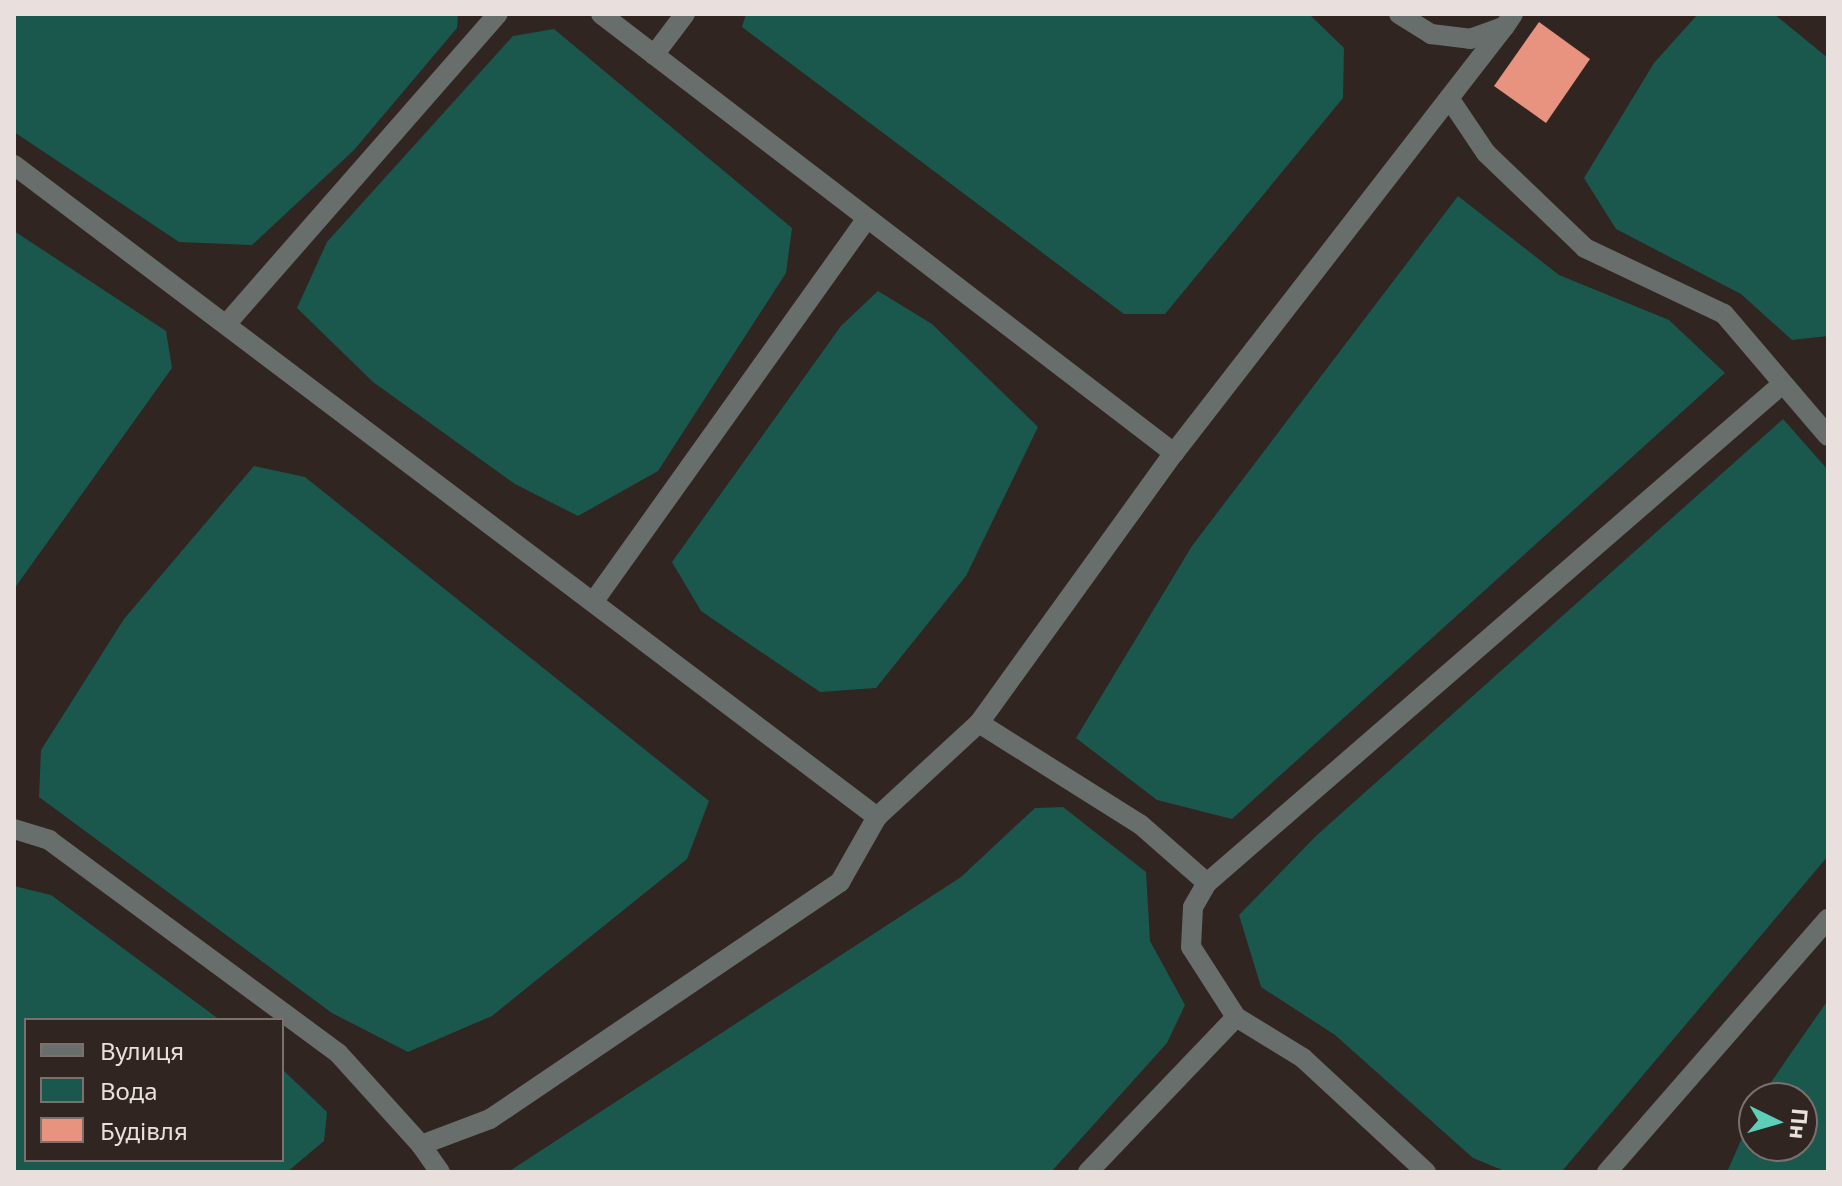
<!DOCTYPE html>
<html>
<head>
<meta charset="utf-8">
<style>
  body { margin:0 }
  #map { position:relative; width:1842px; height:1186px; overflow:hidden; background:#312522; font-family:"Noto Sans",sans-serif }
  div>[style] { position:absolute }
  .water>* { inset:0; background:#1a574c }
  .building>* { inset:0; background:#e8937f }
  .minor>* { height:20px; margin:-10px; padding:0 10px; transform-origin:10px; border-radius:10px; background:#676e6c }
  span { translate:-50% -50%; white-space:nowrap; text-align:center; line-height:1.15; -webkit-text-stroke:8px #312522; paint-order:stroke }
  .frame { position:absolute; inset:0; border:16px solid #e9e0de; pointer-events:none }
  .legend { position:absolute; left:24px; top:1018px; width:260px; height:144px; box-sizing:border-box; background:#312522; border:2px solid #7b706d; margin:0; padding:10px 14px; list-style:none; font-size:24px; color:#e9e0de }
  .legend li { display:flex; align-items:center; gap:16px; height:40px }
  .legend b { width:40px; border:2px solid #7b706d }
  .north { position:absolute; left:1738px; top:1082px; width:80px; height:80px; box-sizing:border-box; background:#312522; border:2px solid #7b706d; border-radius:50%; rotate:95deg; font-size:22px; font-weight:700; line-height:32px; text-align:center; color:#e9e0de }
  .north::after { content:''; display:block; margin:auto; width:28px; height:36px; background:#5eceb8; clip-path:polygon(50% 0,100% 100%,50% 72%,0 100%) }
</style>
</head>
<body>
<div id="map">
  <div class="water">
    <div style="clip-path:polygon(14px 14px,458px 14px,457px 28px,354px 150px,252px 245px,179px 242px,14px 132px)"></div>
    <div style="clip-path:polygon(746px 14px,1309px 14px,1344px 48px,1343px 98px,1165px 314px,1124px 314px,742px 27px)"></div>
    <div style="clip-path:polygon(1698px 14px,1774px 14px,1828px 58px,1828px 336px,1792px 340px,1741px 294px,1616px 229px,1584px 178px,1654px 63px)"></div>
    <div style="clip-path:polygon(554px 29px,792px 228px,786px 273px,658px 471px,578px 516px,515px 484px,373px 382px,297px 308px,327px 242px,513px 36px)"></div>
    <div style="clip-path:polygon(1458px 196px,1559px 275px,1669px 320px,1725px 373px,1232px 819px,1157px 800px,1076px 738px,1192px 546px)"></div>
    <div style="clip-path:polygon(14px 231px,166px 331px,172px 368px,14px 589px)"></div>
    <div style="clip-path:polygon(878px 291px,932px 324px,1038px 427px,966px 576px,876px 688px,820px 692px,701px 611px,672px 562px,841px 326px)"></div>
    <div style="clip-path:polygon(1783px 419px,1828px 470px,1828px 856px,1563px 1170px,1507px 1172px,1473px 1158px,1335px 1035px,1261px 987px,1239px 915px,1316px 836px)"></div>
    <div style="clip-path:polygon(254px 466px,305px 477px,709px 801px,687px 859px,492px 1016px,408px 1052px,332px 1013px,39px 797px,41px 750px,124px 619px)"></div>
    <div style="clip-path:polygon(1063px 807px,1146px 872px,1150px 941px,1185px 1005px,1167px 1043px,1051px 1172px,508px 1172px,961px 877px,1035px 808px)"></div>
    <div style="clip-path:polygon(14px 886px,51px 895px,220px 1020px,26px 1020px,26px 1160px,282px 1160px,282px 1069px,327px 1112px,324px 1141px,287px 1172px,14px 1172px)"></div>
    <div style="clip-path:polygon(1828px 1000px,1828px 1172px,1727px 1172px,1754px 1111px,1754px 1146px,1802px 1146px,1802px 1098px,1760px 1098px)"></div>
  </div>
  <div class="building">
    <div style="clip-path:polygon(1539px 22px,1590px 59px,1546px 123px,1494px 86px)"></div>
  </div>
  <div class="minor">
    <div style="left:601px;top:14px;width:722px;rotate:37.46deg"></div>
    <div style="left:1399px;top:14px;width:38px;rotate:32deg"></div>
    <div style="left:1431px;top:34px;width:39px;rotate:7deg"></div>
    <div style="left:1470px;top:39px;width:37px;rotate:-20deg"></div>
    <div style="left:1505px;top:26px;width:14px;rotate:-56deg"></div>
    <div style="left:654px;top:55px;width:51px;rotate:-52.9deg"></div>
    <div style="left:1449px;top:98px;width:66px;rotate:56.1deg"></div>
    <div style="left:1486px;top:153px;width:137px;rotate:43.8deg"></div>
    <div style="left:1585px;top:248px;width:154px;rotate:25.4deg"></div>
    <div style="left:1724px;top:314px;width:160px;rotate:49.6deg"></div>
    <div style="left:14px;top:165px;width:1082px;rotate:37.07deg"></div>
    <div style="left:229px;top:321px;width:408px;rotate:-48.8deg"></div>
    <div style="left:594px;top:601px;width:470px;rotate:-54.5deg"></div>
    <div style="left:979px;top:723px;width:191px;rotate:32.2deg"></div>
    <div style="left:1141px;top:825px;width:88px;rotate:41.3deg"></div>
    <div style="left:14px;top:829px;width:37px;rotate:17deg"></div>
    <div style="left:49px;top:840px;width:359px;rotate:36.4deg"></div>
    <div style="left:338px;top:1053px;width:124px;rotate:47.9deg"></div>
    <div style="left:421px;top:1145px;width:74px;rotate:-20.6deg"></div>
    <div style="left:490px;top:1119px;width:423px;rotate:-34.1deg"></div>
    <div style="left:840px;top:882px;width:75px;rotate:-60.4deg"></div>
    <div style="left:877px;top:817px;width:139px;rotate:-42.7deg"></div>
    <div style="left:979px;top:723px;width:333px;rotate:-54.2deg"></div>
    <div style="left:1174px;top:453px;width:540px;rotate:-52.22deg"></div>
    <div style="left:421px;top:1145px;width:33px;rotate:55deg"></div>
    <div style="left:1088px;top:1172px;width:214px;rotate:-46.3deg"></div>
    <div style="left:1426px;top:1172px;width:168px;rotate:-137.2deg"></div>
    <div style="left:1303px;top:1058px;width:79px;rotate:-148.5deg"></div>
    <div style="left:1236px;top:1017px;width:83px;rotate:-122.7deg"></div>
    <div style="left:1191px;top:947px;width:40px;rotate:-87.1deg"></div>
    <div style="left:1193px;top:907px;width:28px;rotate:-60deg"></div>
    <div style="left:1207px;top:883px;width:760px;rotate:-40.94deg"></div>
    <div style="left:1607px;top:1172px;width:336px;rotate:-48.9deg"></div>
  </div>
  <div class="frame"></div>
  <ul class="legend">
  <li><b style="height:10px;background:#676e6c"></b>Вулиця</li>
  <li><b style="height:22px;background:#1a574c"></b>Вода</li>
  <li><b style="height:22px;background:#e8937f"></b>Будівля</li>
  </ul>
  <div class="north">Пн</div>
</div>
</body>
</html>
